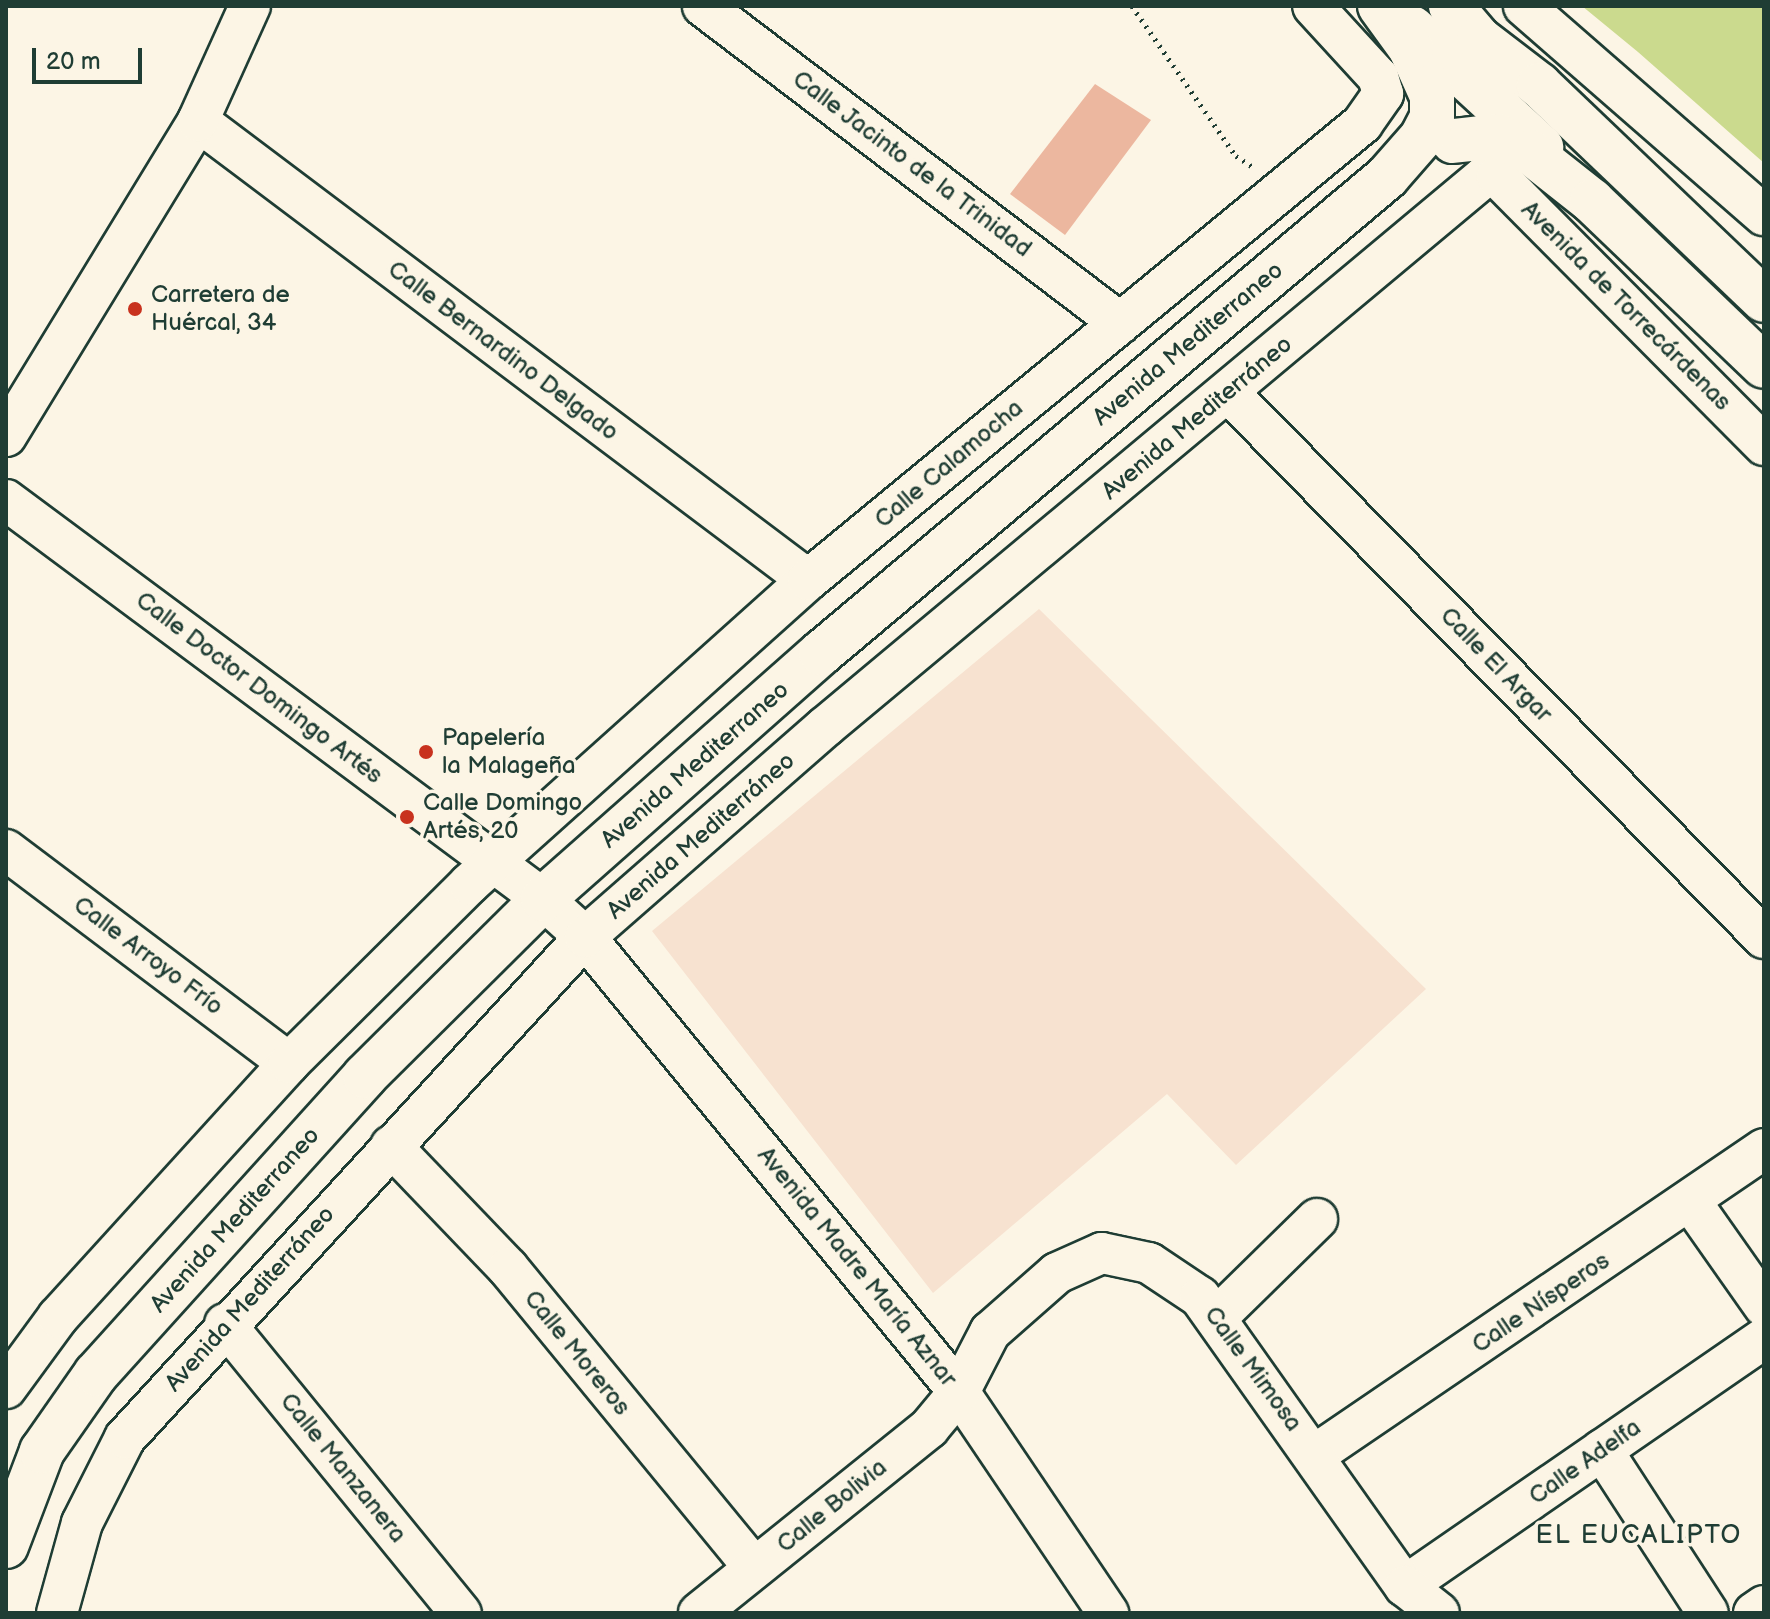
<!DOCTYPE html>
<html>
<head>
<meta charset="utf-8">
<style>
  body { margin:0 }
  #map { position:relative; width:1770px; height:1619px; overflow:hidden; background:#fcf5e5; font-family:"Balsamiq Sans",sans-serif }
  div>[style] { position:absolute }
  .built>* { inset:0; background:#f7e2d0 }
  .green>* { inset:0; background:#cbda8e }
  .building>* { inset:0; background:#ecb79f }
  .path>* { height:5px; margin-top:-2.5px; transform-origin:0; background:repeating-linear-gradient(90deg,#1f3d34 0 2px,transparent 0 8px) }
  .roads { filter:drop-shadow(2px 0 #1f3d34) drop-shadow(-2px 0 #1f3d34) drop-shadow(0 2px #1f3d34) drop-shadow(0 -2px #1f3d34) }
  .minor>* { height:40px; margin:-20px; padding:0 20px; transform-origin:20px; border-radius:20px; background:#fcf5e5 }
  .major>* { height:44px; margin:-22px; padding:0 22px; transform-origin:22px; border-radius:22px; background:#fcf5e5 }
  .dots>* { width:22px; height:22px; translate:-50% -50%; box-sizing:border-box; border:4px solid #fcf5e5; border-radius:50% }
  span { translate:-50% -50%; white-space:nowrap; text-align:center; line-height:1.15; -webkit-text-stroke:7px #fcf5e5; paint-order:stroke }
  .street-label { font-size:24px; color:#1f3d34 }
  .poi-label { font-size:24px; color:#1f3d34 }
  .left { translate:0 -50%; text-align:left }
  .neighbourhood-label { font-size:26px; color:#1f3d34; letter-spacing:2px }
  .frame { position:absolute; inset:0; border:8px solid #1f3d34; pointer-events:none }
  .scale { position:absolute; left:32px; top:48px; width:110px; height:36px; box-sizing:border-box; border:4px solid #1f3d34; border-top:0; padding-left:10px; font-size:24px; line-height:28px; white-space:nowrap; color:#1f3d34; -webkit-text-stroke:6px #fcf5e5; paint-order:stroke }
</style>
</head>
<body>
<div id="map">
  <div class="built">
    <div style="clip-path:polygon(1039px 609px,1426px 989px,1236px 1165px,1167px 1094px,933px 1293px,652px 931px)"></div>
  </div>
  <div class="green">
    <div style="clip-path:polygon(1582px 6px,1764px 6px,1764px 163px,1638px 52px)"></div>
  </div>
  <div class="building">
    <div style="clip-path:polygon(1095px 84px,1151px 120px,1065px 235px,1010px 194px)"></div>
  </div>
  <div class="path">
    <div style="left:1132px;top:6px;width:183px;rotate:55.3deg"></div>
    <div style="left:1236px;top:156px;width:20px;rotate:33deg"></div>
  </div>
  <div class="roads">
    <div class="minor">
      <div style="left:703px;top:6px;width:524px;rotate:37.24deg"></div>
      <div style="left:1524px;top:6px;width:318px;rotate:41.1deg"></div>
      <div style="left:198px;top:121px;width:763px;rotate:36.96deg"></div>
      <div style="left:1228px;top:392px;width:765px;rotate:45.53deg"></div>
      <div style="left:6px;top:436px;width:369px;rotate:-58.6deg"></div>
      <div style="left:198px;top:121px;width:126px;rotate:-65.7deg"></div>
      <div style="left:6px;top:500px;width:669px;rotate:36.61deg"></div>
      <div style="left:543px;top:899px;width:57px;rotate:42.1deg"></div>
      <div style="left:585px;top:937px;width:589px;rotate:50.58deg"></div>
      <div style="left:959px;top:1392px;width:267px;rotate:56deg"></div>
      <div style="left:6px;top:850px;width:354px;rotate:37deg"></div>
      <div style="left:391px;top:1146px;width:169px;rotate:46.2deg"></div>
      <div style="left:508px;top:1268px;width:388px;rotate:50.6deg"></div>
      <div style="left:1691px;top:1202px;width:127px;rotate:54.9deg"></div>
      <div style="left:1217px;top:1317px;width:140px;rotate:-44.4deg"></div>
      <div style="left:225px;top:1324px;width:373px;rotate:50.8deg"></div>
      <div style="left:6px;top:1388px;width:88px;rotate:-53.8deg"></div>
      <div style="left:58px;top:1317px;width:343px;rotate:-47.7deg"></div>
      <div style="left:289px;top:1063px;width:254px;rotate:-44.8deg"></div>
      <div style="left:469px;top:884px;width:455px;rotate:-41.9deg"></div>
      <div style="left:808px;top:580px;width:718px;rotate:-39.46deg"></div>
      <div style="left:1362px;top:124px;width:37px;rotate:-55deg"></div>
      <div style="left:1383px;top:94px;width:18px;rotate:-106deg"></div>
      <div style="left:1378px;top:77px;width:96px;rotate:-132.5deg"></div>
      <div style="left:1602px;top:1450px;width:194px;rotate:57deg"></div>
      <div style="left:1316px;top:1454px;width:542px;rotate:-34.25deg"></div>
      <div style="left:1405px;top:1586px;width:436px;rotate:-34.6deg"></div>
      <div style="left:57px;top:1613px;width:93px;rotate:-74.5deg"></div>
      <div style="left:82px;top:1523px;width:95px;rotate:-63.2deg"></div>
      <div style="left:125px;top:1438px;width:680px;rotate:-47.44deg"></div>
      <div style="left:585px;top:937px;width:319px;rotate:-41.2deg"></div>
      <div style="left:825px;top:727px;width:858px;rotate:-39.85deg"></div>
      <div style="left:1484px;top:177px;width:13px;rotate:-4deg"></div>
      <div style="left:1497px;top:176px;width:379px;rotate:45.2deg"></div>
      <div style="left:699px;top:1613px;width:295px;rotate:-38.8deg"></div>
      <div style="left:929px;top:1428px;width:47px;rotate:-50.2deg"></div>
      <div style="left:959px;top:1392px;width:68px;rotate:-62.7deg"></div>
      <div style="left:990px;top:1332px;width:89px;rotate:-41.4deg"></div>
      <div style="left:1057px;top:1273px;width:49px;rotate:-24deg"></div>
      <div style="left:1102px;top:1253px;width:48px;rotate:12deg"></div>
      <div style="left:1149px;top:1263px;width:61px;rotate:33.7deg"></div>
      <div style="left:1200px;top:1297px;width:354px;rotate:54.7deg"></div>
      <div style="left:1405px;top:1586px;width:43px;rotate:38.5deg"></div>
      <div style="left:1754px;top:1613px;width:12px;rotate:-35deg"></div>
    </div>
    <div class="major">
      <div style="left:1451px;top:6px;width:43px;rotate:49.7deg"></div>
      <div style="left:1479px;top:39px;width:27px;rotate:77deg"></div>
      <div style="left:1412px;top:28px;width:176px;rotate:42.7deg"></div>
      <div style="left:1479px;top:39px;width:76px;rotate:37.5deg"></div>
      <div style="left:1539px;top:85px;width:311px;rotate:43.7deg"></div>
      <div style="left:1453px;top:141px;width:45px;rotate:-6.3deg"></div>
      <div style="left:1498px;top:136px;width:36px;rotate:27deg"></div>
      <div style="left:1530px;top:152px;width:79px;rotate:38.3deg"></div>
      <div style="left:1592px;top:201px;width:238px;rotate:43.8deg"></div>
      <div style="left:6px;top:1546px;width:102px;rotate:-69.2deg"></div>
      <div style="left:42px;top:1451px;width:94px;rotate:-55deg"></div>
      <div style="left:96px;top:1374px;width:401px;rotate:-47.9deg"></div>
      <div style="left:365px;top:1076px;width:251px;rotate:-44.8deg"></div>
      <div style="left:543px;top:899px;width:371px;rotate:-41.5deg"></div>
      <div style="left:821px;top:653px;width:740px;rotate:-40.06deg"></div>
      <div style="left:1387px;top:177px;width:53px;rotate:-48.8deg"></div>
      <div style="left:1422px;top:137px;width:22px;rotate:-63deg"></div>
      <div style="left:1432px;top:117px;width:21px;rotate:-90deg"></div>
      <div style="left:1432px;top:96px;width:51px;rotate:-114.1deg"></div>
      <div style="left:1411px;top:49px;width:53px;rotate:-125.8deg"></div>
    </div>
  </div>
  <div class="dots">
    <div style="left:135px;top:309px;background:#c8321e"></div>
    <div style="left:426px;top:752px;background:#c8321e"></div>
    <div style="left:407px;top:817px;background:#c8321e"></div>
  </div>
  <div class="street-label">
    <span style="left:912px;top:164px;rotate:37deg">Calle Jacinto de la Trinidad</span>
    <span style="left:1626px;top:306px;rotate:45deg">Avenida de Torrecárdenas</span>
    <span style="left:1188px;top:344px;rotate:-40deg">Avenida Mediterraneo</span>
    <span style="left:503px;top:351px;rotate:37deg">Calle Bernardino Delgado</span>
    <span style="left:1197px;top:418px;rotate:-40deg">Avenida Mediterráneo</span>
    <span style="left:949px;top:464px;rotate:-40deg">Calle Calamocha</span>
    <span style="left:1496px;top:665px;rotate:46deg">Calle El Argar</span>
    <span style="left:259px;top:688px;rotate:37deg">Calle Doctor Domingo Artés</span>
    <span style="left:695px;top:765px;rotate:-41deg">Avenida Mediterraneo</span>
    <span style="left:701px;top:836px;rotate:-41deg">Avenida Mediterráneo</span>
    <span style="left:148px;top:956px;rotate:37deg">Calle Arroyo Frío</span>
    <span style="left:235px;top:1220px;rotate:-48deg">Avenida Mediterraneo</span>
    <span style="left:857px;top:1267px;rotate:51deg">Avenida Madre María Aznar</span>
    <span style="left:250px;top:1299px;rotate:-48deg">Avenida Mediterráneo</span>
    <span style="left:1541px;top:1303px;rotate:-34deg">Calle Nísperos</span>
    <span style="left:577px;top:1353px;rotate:51deg">Calle Moreros</span>
    <span style="left:1253px;top:1369px;rotate:54deg">Calle Mimosa</span>
    <span style="left:1585px;top:1462px;rotate:-35deg">Calle Adelfa</span>
    <span style="left:343px;top:1468px;rotate:51deg">Calle Manzanera</span>
    <span style="left:832px;top:1506px;rotate:-39deg">Calle Bolivia</span>
  </div>
  <div class="poi-label">
    <span class="left" style="left:151px;top:309px">Carretera de<br>Huércal, 34</span>
    <span class="left" style="left:442px;top:752px">Papelería<br>la Malageña</span>
    <span class="left" style="left:423px;top:817px">Calle Domingo<br>Artés, 20</span>
  </div>
  <div class="neighbourhood-label">
    <span style="left:1639px;top:1536px">EL EUCALIPTO</span>
  </div>
  <div class="frame"></div>
  <div class="scale">20 m</div>
</div>
</body>
</html>
